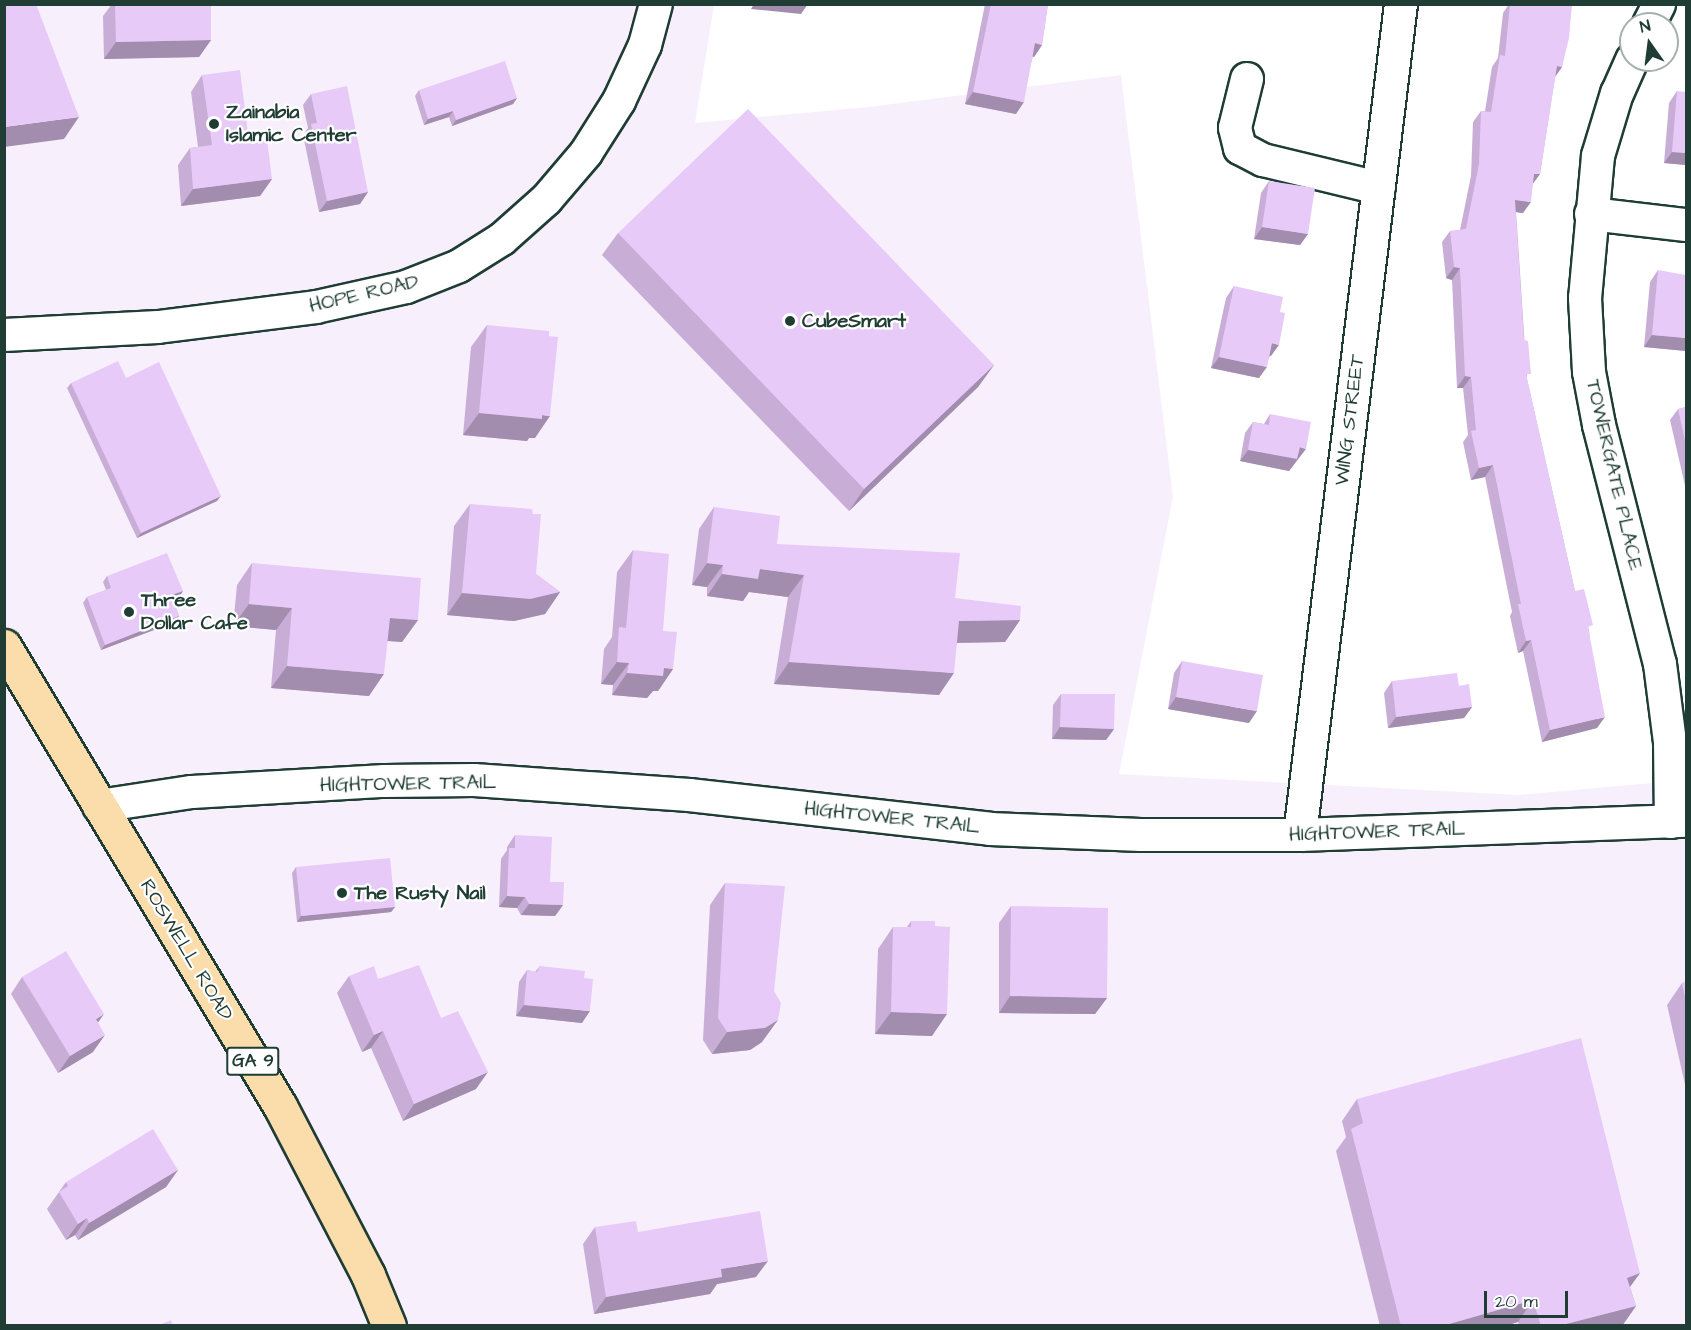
<!DOCTYPE html>
<html>
<head>
<meta charset="utf-8">
<style>
  body { margin:0 }
  #map { position:relative; width:1691px; height:1330px; overflow:hidden; background:#fff; font-family:"Architects Daughter",sans-serif }
  div>[style] { position:absolute }
  .built>* { inset:0; background:#f8effd }
  .roads { filter:drop-shadow(2px 0 #1f3d34) drop-shadow(-2px 0 #1f3d34) drop-shadow(0 2px #1f3d34) drop-shadow(0 -2px #1f3d34) }
  .minor>* { height:32px; margin:-16px; padding:0 16px; transform-origin:16px; border-radius:16px; background:#fff }
  .primary>* { height:33px; margin:-16.5px; padding:0 16.5px; transform-origin:16.5px; border-radius:16.5px; background:#fbddab }
  .wall>* { inset:0; background:#c8aed6 }
  .shaded-wall>* { inset:0; background:#a28dae }
  .building>* { inset:0; background:#e8caf9 }
  .dots>* { width:16px; height:16px; translate:-50% -50%; box-sizing:border-box; border:3px solid #fff; border-radius:50% }
  span { translate:-50% -50%; white-space:nowrap; text-align:center; line-height:1.15; -webkit-text-stroke:4.5px #fff; paint-order:stroke }
  .shield-label span { padding:2px 4px; background:#fff; border:2px solid; border-radius:4px; -webkit-text-stroke-width:0 }
  .shield-label { font-size:18px; color:#1f3d34; font-weight:700 }
  .poi-label { font-size:20px; color:#1f3d34; font-weight:700 }
  .left { translate:0 -50%; text-align:left }
  .street-label { font-size:20px; color:#1f3d34 }
  .frame { position:absolute; inset:0; border:6px solid #1f3d34; pointer-events:none }
  .north { position:absolute; left:1619px; top:12px; width:60px; height:60px; box-sizing:border-box; background:#fff; border:2px solid #a5b1ae; border-radius:50%; rotate:346deg; font-size:16px; font-weight:700; line-height:24px; text-align:center; color:#1f3d34 }
  .north::after { content:''; display:block; margin:auto; width:21px; height:27px; background:#1f3d34; clip-path:polygon(50% 0,100% 100%,50% 72%,0 100%) }
  .scale { position:absolute; left:1484px; top:1291px; width:84px; height:27px; box-sizing:border-box; border:3px solid #1f3d34; border-top:0; padding-left:8px; font-size:18px; line-height:21px; white-space:nowrap; color:#1f3d34; -webkit-text-stroke:4px #fff; paint-order:stroke }
</style>
</head>
<body>
<div id="map">
  <div class="built">
    <div style="clip-path:polygon(5px 5px,714px 5px,695px 123px,868px 107px,1121px 75px,1173px 497px,1119px 774px,1519px 795px,1686px 780px,1686px 1325px,5px 1326px)"></div>
  </div>
  <div class="roads">
    <div class="minor">
      <div style="left:1649px;top:24px;width:22px;rotate:-63deg"></div>
      <div style="left:1632px;top:60px;width:36px;rotate:114deg"></div>
      <div style="left:1617px;top:93px;width:66px;rotate:106.8deg"></div>
      <div style="left:1598px;top:156px;width:143px;rotate:95.2deg"></div>
      <div style="left:1585px;top:298px;width:74px;rotate:86.9deg"></div>
      <div style="left:1589px;top:372px;width:54px;rotate:79.3deg"></div>
      <div style="left:1599px;top:425px;width:247px;rotate:75.7deg"></div>
      <div style="left:1660px;top:664px;width:79px;rotate:82.7deg"></div>
      <div style="left:1670px;top:742px;width:80px;rotate:89.3deg"></div>
      <div style="left:1247px;top:79px;width:50px;rotate:103.8deg"></div>
      <div style="left:1235px;top:128px;width:21px;rotate:76deg"></div>
      <div style="left:1240px;top:148px;width:26px;rotate:28deg"></div>
      <div style="left:1263px;top:160px;width:119px;rotate:13.6deg"></div>
      <div style="left:1591px;top:214px;width:96px;rotate:6.6deg"></div>
      <div style="left:4px;top:335px;width:154px;rotate:-3deg"></div>
      <div style="left:158px;top:327px;width:159px;rotate:-7.2deg"></div>
      <div style="left:316px;top:307px;width:92px;rotate:-12.5deg"></div>
      <div style="left:406px;top:287px;width:57px;rotate:-21.6deg"></div>
      <div style="left:459px;top:266px;width:51px;rotate:-32.1deg"></div>
      <div style="left:502px;top:239px;width:59px;rotate:-41.6deg"></div>
      <div style="left:546px;top:200px;width:62px;rotate:-49.6deg"></div>
      <div style="left:586px;top:153px;width:62px;rotate:-57.6deg"></div>
      <div style="left:619px;top:101px;width:62px;rotate:-65.1deg"></div>
      <div style="left:645px;top:45px;width:42px;rotate:-75deg"></div>
      <div style="left:99px;top:806px;width:94px;rotate:-8.6deg"></div>
      <div style="left:192px;top:792px;width:193px;rotate:-3.3deg"></div>
      <div style="left:385px;top:781px;width:89px;rotate:-0.6deg"></div>
      <div style="left:474px;top:780px;width:216px;rotate:4deg"></div>
      <div style="left:689px;top:795px;width:303px;rotate:6.4deg"></div>
      <div style="left:990px;top:829px;width:151px;rotate:2.3deg"></div>
      <div style="left:1141px;top:835px;width:159px"></div>
      <div style="left:1300px;top:835px;width:386px;rotate:-2.1deg"></div>
      <div style="left:1300px;top:835px;width:837px;rotate:-83.07deg"></div>
    </div>
    <div class="primary">
      <div style="left:4px;top:646px;width:536px;rotate:59.04deg"></div>
      <div style="left:280px;top:1106px;width:191px;rotate:62.5deg"></div>
      <div style="left:368px;top:1275px;width:55px;rotate:67.6deg"></div>
    </div>
  </div>
  <div class="wall">
    <div style="clip-path:polygon(112px 4px,211px 4px,211px 40px,199px 57px,104px 59px,103px 16px)"></div>
    <div style="clip-path:polygon(985px 4px,1048px 4px,1042px 45px,1034px 57px,1033px 56px,1016px 114px,965px 104px)"></div>
    <div style="clip-path:polygon(1509px 4px,1572px 4px,1562px 67px,1555px 77px,1540px 174px,1533px 183px,1523px 213px,1516px 212px,1527px 379px,1575px 591px,1589px 630px,1597px 728px,1542px 742px,1523px 651px,1518px 653px,1510px 616px,1512px 612px,1485px 477px,1471px 480px,1463px 442px,1468px 435px,1463px 388px,1457px 388px,1452px 280px,1446px 278px,1442px 242px,1450px 231px,1460px 230px,1471px 176px,1473px 122px,1481px 111px,1485px 111px,1492px 67px,1498px 58px,1503px 13px)"></div>
    <div style="clip-path:polygon(202px 75px,249px 141px,272px 179px,260px 196px,181px 206px,178px 165px,190px 148px,198px 147px,191px 92px)"></div>
    <div style="clip-path:polygon(419px 90px,517px 98px,513px 104px,452px 126px,449px 117px,424px 125px,415px 96px)"></div>
    <div style="clip-path:polygon(1677px 91px,1686px 165px,1664px 163px,1669px 103px)"></div>
    <div style="clip-path:polygon(311px 94px,368px 192px,360px 204px,319px 212px,303px 135px,308px 128px,303px 105px)"></div>
    <div style="clip-path:polygon(1269px 181px,1308px 234px,1300px 245px,1254px 239px,1261px 193px)"></div>
    <div style="clip-path:polygon(618px 233px,994px 365px,978px 387px,849px 511px,602px 255px)"></div>
    <div style="clip-path:polygon(1658px 270px,1686px 351px,1644px 347px,1650px 282px)"></div>
    <div style="clip-path:polygon(1234px 286px,1271px 356px,1270px 356px,1259px 378px,1211px 368px,1226px 298px)"></div>
    <div style="clip-path:polygon(487px 325px,535px 438px,529px 438px,527px 441px,463px 435px,471px 347px)"></div>
    <div style="clip-path:polygon(126px 378px,217px 501px,137px 538px,67px 388px,71px 383px)"></div>
    <div style="clip-path:polygon(1686px 407px,1686px 490px,1670px 420px,1678px 409px)"></div>
    <div style="clip-path:polygon(1270px 414px,1298px 460px,1297px 460px,1289px 471px,1240px 461px,1245px 433px,1253px 422px,1264px 424px)"></div>
    <div style="clip-path:polygon(470px 504px,536px 574px,560px 592px,545px 614px,514px 621px,447px 615px,454px 526px)"></div>
    <div style="clip-path:polygon(714px 507px,777px 544px,955px 598px,1020px 620px,1005px 642px,957px 643px,939px 695px,774px 684px,788px 597px,749px 592px,743px 601px,707px 596px,707px 587px,692px 585px,699px 529px)"></div>
    <div style="clip-path:polygon(633px 550px,663px 631px,673px 669px,658px 691px,653px 691px,647px 698px,612px 695px,613px 685px,601px 684px,604px 649px,612px 637px,617px 572px)"></div>
    <div style="clip-path:polygon(252px 563px,418px 620px,402px 642px,388px 641px,369px 696px,271px 688px,276px 630px,233px 626px,237px 585px)"></div>
    <div style="clip-path:polygon(107px 576px,183px 591px,179px 597px,173px 599px,179px 616px,175px 622px,101px 650px,83px 603px,87px 597px,106px 590px,103px 582px)"></div>
    <div style="clip-path:polygon(1182px 661px,1249px 723px,1168px 709px,1174px 673px)"></div>
    <div style="clip-path:polygon(1392px 681px,1459px 686px,1472px 707px,1464px 718px,1388px 728px,1384px 693px)"></div>
    <div style="clip-path:polygon(1061px 694px,1114px 729px,1106px 740px,1052px 739px,1053px 705px)"></div>
    <div style="clip-path:polygon(515px 835px,550px 882px,563px 905px,555px 916px,521px 915px,517px 908px,499px 907px,501px 859px,507px 850px,507px 847px)"></div>
    <div style="clip-path:polygon(296px 867px,395px 907px,391px 912px,297px 922px,292px 873px)"></div>
    <div style="clip-path:polygon(725px 883px,762px 1042px,750px 1050px,712px 1054px,703px 1040px,710px 905px)"></div>
    <div style="clip-path:polygon(1011px 906px,1107px 998px,1095px 1014px,999px 1013px,999px 923px)"></div>
    <div style="clip-path:polygon(911px 921px,935px 926px,932px 1036px,875px 1034px,878px 949px,893px 927px,907px 927px)"></div>
    <div style="clip-path:polygon(540px 966px,582px 1023px,516px 1016px,519px 982px,527px 970px,535px 972px)"></div>
    <div style="clip-path:polygon(349px 976px,378px 979px,441px 1018px,476px 1089px,403px 1121px,371px 1048px,362px 1052px,337px 993px)"></div>
    <div style="clip-path:polygon(22px 977px,98px 1022px,93px 1052px,58px 1073px,11px 994px)"></div>
    <div style="clip-path:polygon(1686px 982px,1686px 1089px,1667px 1005px,1682px 983px)"></div>
    <div style="clip-path:polygon(1357px 1099px,1640px 1273px,1630px 1287px,1636px 1306px,1622px 1326px,1519px 1326px,1518px 1322px,1505px 1326px,1380px 1326px,1336px 1151px,1346px 1137px,1342px 1121px)"></div>
    <div style="clip-path:polygon(178px 1170px,166px 1187px,78px 1240px,75px 1235px,66px 1240px,47px 1209px,66px 1182px)"></div>
    <div style="clip-path:polygon(595px 1227px,638px 1232px,756px 1277px,717px 1284px,710px 1294px,594px 1314px,583px 1244px)"></div>
  </div>
  <div class="shaded-wall">
    <div style="clip-path:polygon(754px 4px,808px 4px,801px 14px,751px 9px)"></div>
    <div style="clip-path:polygon(211px 40px,199px 57px,104px 59px,116px 42px)"></div>
    <div style="clip-path:polygon(1035px 43px,1042px 45px,1034px 57px,1027px 54px)"></div>
    <div style="clip-path:polygon(1557px 66px,1562px 67px,1554px 78px)"></div>
    <div style="clip-path:polygon(973px 92px,1024px 102px,1016px 114px,965px 104px)"></div>
    <div style="clip-path:polygon(517px 98px,513px 104px,452px 126px,456px 120px)"></div>
    <div style="clip-path:polygon(453px 111px,449px 117px,424px 125px,428px 119px)"></div>
    <div style="clip-path:polygon(79px 117px,64px 139px,4px 147px,4px 127px)"></div>
    <div style="clip-path:polygon(1672px 152px,1686px 153px,1686px 165px,1664px 163px)"></div>
    <div style="clip-path:polygon(1534px 174px,1540px 174px,1532px 185px)"></div>
    <div style="clip-path:polygon(272px 179px,260px 196px,181px 206px,193px 189px)"></div>
    <div style="clip-path:polygon(368px 192px,360px 204px,319px 212px,327px 201px)"></div>
    <div style="clip-path:polygon(1515px 200px,1531px 202px,1523px 213px,1507px 211px)"></div>
    <div style="clip-path:polygon(1262px 227px,1308px 234px,1300px 245px,1254px 239px)"></div>
    <div style="clip-path:polygon(1454px 267px,1460px 268px,1452px 280px,1446px 278px)"></div>
    <div style="clip-path:polygon(1652px 335px,1686px 338px,1686px 351px,1644px 347px)"></div>
    <div style="clip-path:polygon(1272px 343px,1279px 345px,1271px 356px,1264px 354px)"></div>
    <div style="clip-path:polygon(1219px 357px,1267px 367px,1259px 378px,1211px 368px)"></div>
    <div style="clip-path:polygon(994px 365px,978px 387px,849px 511px,864px 489px)"></div>
    <div style="clip-path:polygon(1465px 376px,1471px 377px,1463px 388px,1457px 388px)"></div>
    <div style="clip-path:polygon(479px 413px,542px 415px,550px 416px,535px 438px,529px 438px,527px 441px,463px 435px)"></div>
    <div style="clip-path:polygon(1300px 447px,1306px 449px,1289px 471px,1240px 461px,1248px 450px)"></div>
    <div style="clip-path:polygon(1493px 465px,1485px 477px,1471px 480px,1479px 468px)"></div>
    <div style="clip-path:polygon(221px 496px,217px 501px,137px 538px,141px 533px)"></div>
    <div style="clip-path:polygon(707px 563px,723px 565px,707px 587px,692px 585px)"></div>
    <div style="clip-path:polygon(760px 569px,804px 575px,788px 597px,749px 592px,743px 601px,707px 596px,722px 574px)"></div>
    <div style="clip-path:polygon(183px 591px,179px 597px,167px 601px,171px 595px)"></div>
    <div style="clip-path:polygon(560px 592px,545px 614px,514px 621px,447px 615px,462px 593px)"></div>
    <div style="clip-path:polygon(249px 604px,292px 608px,276px 630px,233px 626px)"></div>
    <div style="clip-path:polygon(179px 616px,175px 622px,101px 650px,105px 645px)"></div>
    <div style="clip-path:polygon(390px 618px,418px 620px,402px 642px,375px 640px)"></div>
    <div style="clip-path:polygon(1020px 620px,1005px 642px,944px 643px,959px 621px)"></div>
    <div style="clip-path:polygon(1531px 640px,1523px 651px,1518px 653px,1526px 641px)"></div>
    <div style="clip-path:polygon(617px 662px,629px 663px,613px 685px,601px 684px)"></div>
    <div style="clip-path:polygon(789px 662px,954px 673px,939px 695px,774px 684px)"></div>
    <div style="clip-path:polygon(287px 666px,384px 674px,369px 696px,271px 688px)"></div>
    <div style="clip-path:polygon(664px 668px,673px 669px,658px 691px,653px 691px,647px 698px,612px 695px,627px 673px)"></div>
    <div style="clip-path:polygon(1176px 697px,1257px 711px,1249px 723px,1168px 709px)"></div>
    <div style="clip-path:polygon(1472px 707px,1464px 718px,1388px 728px,1396px 717px)"></div>
    <div style="clip-path:polygon(1605px 717px,1597px 728px,1542px 742px,1550px 730px)"></div>
    <div style="clip-path:polygon(1060px 727px,1114px 729px,1106px 740px,1052px 739px)"></div>
    <div style="clip-path:polygon(507px 896px,525px 897px,517px 908px,499px 907px)"></div>
    <div style="clip-path:polygon(529px 904px,563px 905px,555px 916px,521px 915px)"></div>
    <div style="clip-path:polygon(395px 907px,391px 912px,297px 922px,301px 916px)"></div>
    <div style="clip-path:polygon(1010px 996px,1107px 998px,1095px 1014px,999px 1013px)"></div>
    <div style="clip-path:polygon(524px 1005px,590px 1011px,582px 1023px,516px 1016px)"></div>
    <div style="clip-path:polygon(891px 1012px,947px 1014px,932px 1036px,875px 1034px)"></div>
    <div style="clip-path:polygon(104px 1014px,92px 1031px,96px 1019px)"></div>
    <div style="clip-path:polygon(778px 1020px,762px 1042px,750px 1050px,712px 1054px,727px 1032px)"></div>
    <div style="clip-path:polygon(383px 1031px,371px 1048px,362px 1052px,374px 1035px)"></div>
    <div style="clip-path:polygon(105px 1035px,93px 1052px,58px 1073px,70px 1056px)"></div>
    <div style="clip-path:polygon(488px 1072px,476px 1089px,403px 1121px,414px 1104px)"></div>
    <div style="clip-path:polygon(178px 1170px,166px 1187px,78px 1240px,89px 1223px)"></div>
    <div style="clip-path:polygon(87px 1218px,75px 1235px,66px 1240px,78px 1224px)"></div>
    <div style="clip-path:polygon(768px 1261px,756px 1277px,717px 1284px,710px 1294px,594px 1314px,606px 1297px,721px 1269px)"></div>
    <div style="clip-path:polygon(1640px 1273px,1624px 1295px,1627px 1278px)"></div>
    <div style="clip-path:polygon(1533px 1300px,1518px 1322px,1505px 1326px,1442px 1326px)"></div>
    <div style="clip-path:polygon(1636px 1306px,1622px 1326px,1558px 1326px)"></div>
  </div>
  <div class="building">
    <div style="clip-path:polygon(4px 4px,36px 4px,79px 117px,4px 127px)"></div>
    <div style="clip-path:polygon(115px 4px,211px 4px,211px 40px,116px 42px)"></div>
    <div style="clip-path:polygon(991px 4px,1048px 4px,1042px 45px,1035px 43px,1024px 102px,973px 92px)"></div>
    <div style="clip-path:polygon(1510px 4px,1572px 4px,1569px 38px,1562px 67px,1557px 66px,1540px 174px,1534px 174px,1531px 202px,1515px 200px,1524px 340px,1528px 341px,1531px 374px,1526px 374px,1575px 591px,1584px 589px,1593px 625px,1588px 627px,1605px 717px,1550px 730px,1531px 640px,1526px 641px,1518px 604px,1521px 604px,1493px 465px,1479px 468px,1471px 431px,1476px 430px,1471px 377px,1465px 376px,1460px 268px,1454px 267px,1450px 231px,1466px 229px,1479px 164px,1481px 111px,1491px 112px,1500px 55px,1505px 56px)"></div>
    <div style="clip-path:polygon(505px 61px,517px 98px,456px 120px,453px 111px,428px 119px,419px 90px)"></div>
    <div style="clip-path:polygon(240px 70px,249px 141px,267px 139px,272px 179px,193px 189px,190px 148px,212px 145px,202px 75px)"></div>
    <div style="clip-path:polygon(347px 86px,368px 192px,327px 201px,311px 124px,317px 123px,311px 94px)"></div>
    <div style="clip-path:polygon(1677px 91px,1686px 92px,1686px 153px,1672px 152px)"></div>
    <div style="clip-path:polygon(748px 109px,994px 365px,864px 489px,618px 233px)"></div>
    <div style="clip-path:polygon(1269px 181px,1315px 188px,1308px 234px,1262px 227px)"></div>
    <div style="clip-path:polygon(1658px 270px,1686px 275px,1686px 338px,1652px 335px)"></div>
    <div style="clip-path:polygon(1234px 286px,1283px 297px,1280px 312px,1285px 313px,1279px 345px,1272px 343px,1267px 367px,1219px 357px)"></div>
    <div style="clip-path:polygon(487px 325px,549px 331px,549px 336px,558px 337px,550px 416px,542px 415px,542px 419px,479px 413px)"></div>
    <div style="clip-path:polygon(118px 361px,126px 378px,159px 362px,221px 496px,141px 533px,71px 383px)"></div>
    <div style="clip-path:polygon(1686px 407px,1686px 445px,1678px 409px)"></div>
    <div style="clip-path:polygon(1270px 414px,1311px 422px,1306px 449px,1300px 447px,1297px 459px,1248px 450px,1253px 422px,1269px 425px)"></div>
    <div style="clip-path:polygon(470px 504px,532px 509px,533px 514px,541px 514px,536px 574px,560px 592px,530px 599px,462px 593px)"></div>
    <div style="clip-path:polygon(714px 507px,780px 516px,777px 544px,960px 553px,955px 598px,1021px 606px,1020px 620px,959px 621px,954px 673px,789px 662px,804px 575px,760px 569px,758px 579px,722px 574px,723px 565px,707px 563px)"></div>
    <div style="clip-path:polygon(633px 550px,669px 554px,663px 631px,677px 632px,673px 669px,664px 668px,663px 676px,627px 673px,629px 663px,617px 662px,619px 627px,626px 628px)"></div>
    <div style="clip-path:polygon(167px 553px,183px 591px,171px 595px,179px 616px,105px 645px,87px 597px,111px 588px,107px 576px)"></div>
    <div style="clip-path:polygon(252px 563px,421px 578px,418px 620px,390px 618px,384px 674px,287px 666px,292px 608px,249px 604px)"></div>
    <div style="clip-path:polygon(1182px 661px,1263px 675px,1257px 711px,1176px 697px)"></div>
    <div style="clip-path:polygon(1457px 673px,1459px 686px,1469px 684px,1472px 707px,1396px 717px,1392px 681px)"></div>
    <div style="clip-path:polygon(1061px 694px,1115px 694px,1114px 729px,1060px 727px)"></div>
    <div style="clip-path:polygon(515px 835px,552px 837px,550px 882px,564px 882px,563px 905px,529px 904px,525px 897px,507px 896px,509px 848px,515px 848px)"></div>
    <div style="clip-path:polygon(390px 858px,395px 907px,301px 916px,296px 867px)"></div>
    <div style="clip-path:polygon(725px 883px,785px 886px,774px 991px,781px 1003px,778px 1020px,765px 1028px,727px 1032px,718px 1018px)"></div>
    <div style="clip-path:polygon(1011px 906px,1108px 908px,1107px 998px,1010px 996px)"></div>
    <div style="clip-path:polygon(911px 921px,935px 921px,935px 926px,950px 927px,947px 1014px,891px 1012px,893px 927px,911px 927px)"></div>
    <div style="clip-path:polygon(66px 951px,104px 1014px,96px 1019px,105px 1035px,70px 1056px,22px 977px)"></div>
    <div style="clip-path:polygon(419px 965px,441px 1018px,458px 1011px,488px 1072px,414px 1104px,383px 1031px,374px 1035px,349px 976px,374px 966px,378px 979px)"></div>
    <div style="clip-path:polygon(540px 966px,585px 971px,584px 978px,593px 979px,590px 1011px,524px 1005px,527px 970px,537px 972px)"></div>
    <div style="clip-path:polygon(1686px 982px,1686px 1002px,1682px 983px)"></div>
    <div style="clip-path:polygon(1581px 1038px,1640px 1273px,1627px 1278px,1636px 1306px,1558px 1326px,1541px 1326px,1533px 1300px,1442px 1326px,1401px 1326px,1351px 1129px,1363px 1123px,1357px 1099px)"></div>
    <div style="clip-path:polygon(153px 1129px,178px 1170px,89px 1223px,87px 1218px,78px 1224px,59px 1192px,68px 1186px,66px 1182px)"></div>
    <div style="clip-path:polygon(760px 1211px,768px 1261px,721px 1269px,722px 1277px,606px 1297px,595px 1227px,636px 1221px,638px 1232px)"></div>
    <div style="clip-path:polygon(171px 1320px,173px 1326px,157px 1326px)"></div>
  </div>
  <div class="dots">
    <div style="left:214px;top:124px;background:#1f3d34"></div>
    <div style="left:790px;top:321px;background:#1f3d34"></div>
    <div style="left:129px;top:612px;background:#1f3d34"></div>
    <div style="left:342px;top:893px;background:#1f3d34"></div>
  </div>
  <div class="shield-label">
    <span style="left:253px;top:1061px">GA 9</span>
  </div>
  <div class="poi-label">
    <span class="left" style="left:226px;top:124px">Zainabia<br>Islamic Center</span>
    <span class="left" style="left:802px;top:321px">CubeSmart</span>
    <span class="left" style="left:141px;top:612px">Three<br>Dollar Cafe</span>
    <span class="left" style="left:354px;top:893px">The Rusty Nail</span>
  </div>
  <div class="street-label">
    <span style="left:364px;top:294px;rotate:-13deg">HOPE ROAD</span>
    <span style="left:1350px;top:420px;rotate:-83deg">WING STREET</span>
    <span style="left:1614px;top:475px;rotate:77deg">TOWERGATE PLACE</span>
    <span style="left:408px;top:784px;rotate:-1deg">HIGHTOWER TRAIL</span>
    <span style="left:892px;top:818px;rotate:6deg">HIGHTOWER TRAIL</span>
    <span style="left:1377px;top:832px;rotate:-2deg">HIGHTOWER TRAIL</span>
    <span style="left:186px;top:950px;rotate:59deg">ROSWELL ROAD</span>
  </div>
  <div class="frame"></div>
  <div class="north">N</div>
  <div class="scale">20 m</div>
</div>
</body>
</html>
